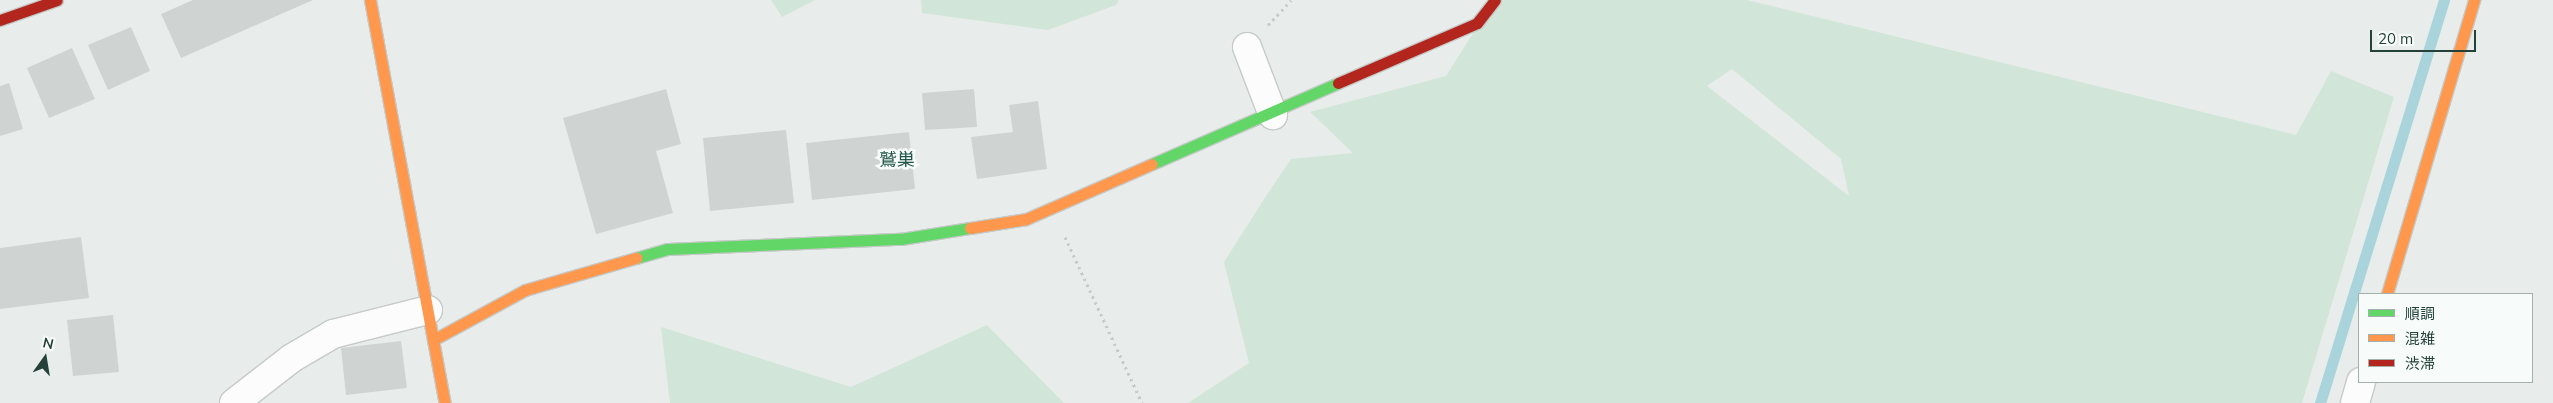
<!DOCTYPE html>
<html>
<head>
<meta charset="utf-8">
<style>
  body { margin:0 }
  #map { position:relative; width:2553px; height:403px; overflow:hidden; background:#e8edeb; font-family:Mulish,"Noto Sans JP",sans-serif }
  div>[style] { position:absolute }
  .green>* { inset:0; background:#d1e6d8 }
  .stream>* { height:11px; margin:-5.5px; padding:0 5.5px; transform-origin:5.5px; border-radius:5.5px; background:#a9d4db }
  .building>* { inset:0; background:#cfd4d2 }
  .path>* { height:3px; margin-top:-1.5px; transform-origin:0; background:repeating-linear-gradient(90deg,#c3ccca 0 2.5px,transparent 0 6.5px) }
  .roads { filter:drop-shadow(1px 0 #c5cac8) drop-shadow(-1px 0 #c5cac8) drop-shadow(0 1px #c5cac8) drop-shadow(0 -1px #c5cac8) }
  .street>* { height:28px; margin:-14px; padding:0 14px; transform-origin:14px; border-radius:14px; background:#fcfcfc }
  .fast>* { height:11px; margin:-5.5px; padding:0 5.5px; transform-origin:5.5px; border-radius:5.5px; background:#63d668 }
  .slow>* { height:11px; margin:-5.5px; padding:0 5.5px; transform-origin:5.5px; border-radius:5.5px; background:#ff974d }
  .jam>* { height:11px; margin:-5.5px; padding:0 5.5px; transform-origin:5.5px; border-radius:5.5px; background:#b3261e }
  span { translate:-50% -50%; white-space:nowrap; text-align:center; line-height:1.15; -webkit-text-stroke:5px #f7fbf9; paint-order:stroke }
  .quarter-label { font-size:18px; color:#1f5548 }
  .legend { position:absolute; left:2358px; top:293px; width:175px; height:90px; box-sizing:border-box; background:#f7fbf9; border:1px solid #a3b1ad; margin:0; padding:6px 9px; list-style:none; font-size:15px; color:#24423a }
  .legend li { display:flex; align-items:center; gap:10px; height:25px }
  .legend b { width:25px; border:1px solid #a3b1ad }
  .north { position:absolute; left:20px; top:333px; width:50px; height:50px; -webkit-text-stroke:4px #f7fbf9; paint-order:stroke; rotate:13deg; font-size:14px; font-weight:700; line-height:20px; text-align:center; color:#24423a }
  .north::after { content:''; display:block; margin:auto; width:18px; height:22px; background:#24423a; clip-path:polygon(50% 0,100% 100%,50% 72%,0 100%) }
  .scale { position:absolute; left:2370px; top:30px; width:106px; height:22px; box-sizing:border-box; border:2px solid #24423a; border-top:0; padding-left:6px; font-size:15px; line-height:18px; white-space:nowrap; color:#24423a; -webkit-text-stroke:4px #f7fbf9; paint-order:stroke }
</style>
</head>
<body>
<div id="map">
  <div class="green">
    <div style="clip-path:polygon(771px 0,815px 0,782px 17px)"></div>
    <div style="clip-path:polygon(921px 0,1119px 0,1116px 5px,1048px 30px,922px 13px)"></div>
    <div style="clip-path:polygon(evenodd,1494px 0,1747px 0,2296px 135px,2331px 71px,2394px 97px,2302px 403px,1188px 403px,1249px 363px,1224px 262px,1266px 196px,1291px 159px,1353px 153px,1310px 112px,1446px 76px,1494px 0,1732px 69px,1841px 159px,1849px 196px,1707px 86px,1732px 69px)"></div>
    <div style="clip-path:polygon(987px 325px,1064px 403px,670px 403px,661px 327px,851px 387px)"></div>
  </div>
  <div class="stream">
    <div style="left:2320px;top:403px;width:422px;rotate:-72.9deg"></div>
  </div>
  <div class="building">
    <div style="clip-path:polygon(193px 0,313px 0,181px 58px,161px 14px)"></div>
    <div style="clip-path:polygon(131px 27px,150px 71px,108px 90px,88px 45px)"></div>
    <div style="clip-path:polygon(72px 48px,95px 99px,49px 118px,27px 68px)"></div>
    <div style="clip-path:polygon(9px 83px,23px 129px,0 136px,0 86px)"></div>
    <div style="clip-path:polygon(666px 89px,681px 144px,656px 151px,673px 213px,596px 234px,563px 118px)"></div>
    <div style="clip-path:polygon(974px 89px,977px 127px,925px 130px,922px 93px)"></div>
    <div style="clip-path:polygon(1038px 101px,1047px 169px,977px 179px,971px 137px,1013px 132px,1009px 105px)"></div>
    <div style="clip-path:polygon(786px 130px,794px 203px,710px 211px,703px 138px)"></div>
    <div style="clip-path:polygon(909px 132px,915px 189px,812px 200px,806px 143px)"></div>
    <div style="clip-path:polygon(81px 237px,89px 298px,0 309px,0 248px)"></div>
    <div style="clip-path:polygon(113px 315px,119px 372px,73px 376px,67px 320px)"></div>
    <div style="clip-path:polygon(401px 341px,407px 388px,346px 395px,341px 348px)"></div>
  </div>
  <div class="path">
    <div style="left:1268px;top:25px;width:34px;rotate:-47deg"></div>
    <div style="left:1065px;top:237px;width:183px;rotate:65.1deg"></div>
  </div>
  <div class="roads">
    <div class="street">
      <div style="left:1247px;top:47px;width:73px;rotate:69.1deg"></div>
      <div style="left:234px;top:403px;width:73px;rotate:-37.8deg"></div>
      <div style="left:292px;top:358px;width:48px;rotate:-30.3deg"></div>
      <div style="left:333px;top:334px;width:98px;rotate:-14.2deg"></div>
      <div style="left:2355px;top:403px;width:22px;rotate:-74deg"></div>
    </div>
    <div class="fast">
      <div style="left:1152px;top:164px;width:203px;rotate:-23.5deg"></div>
      <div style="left:636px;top:258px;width:33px;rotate:-16deg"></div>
      <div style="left:668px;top:249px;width:233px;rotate:-2.5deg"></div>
      <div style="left:901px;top:239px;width:70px;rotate:-9.1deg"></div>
    </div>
    <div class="slow">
      <div style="left:370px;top:0;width:410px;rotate:79.5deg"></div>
      <div style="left:970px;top:228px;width:57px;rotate:-9.1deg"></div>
      <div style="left:1026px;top:219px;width:137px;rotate:-23.6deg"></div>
      <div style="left:2387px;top:294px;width:307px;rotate:-73.5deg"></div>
      <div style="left:433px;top:340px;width:105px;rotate:-28.5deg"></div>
      <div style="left:525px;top:290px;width:116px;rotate:-16.1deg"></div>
    </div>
    <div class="jam">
      <div style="left:0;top:20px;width:60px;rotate:-19.3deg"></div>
      <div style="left:1338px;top:83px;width:151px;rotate:-23.3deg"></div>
      <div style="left:1477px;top:23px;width:29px;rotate:-52deg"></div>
    </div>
  </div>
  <div class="quarter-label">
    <span style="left:897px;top:160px">鷲巣</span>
  </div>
  <ul class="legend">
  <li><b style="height:6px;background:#63d668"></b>順調</li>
  <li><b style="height:6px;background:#ff974d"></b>混雑</li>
  <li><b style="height:6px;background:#b3261e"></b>渋滞</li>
  </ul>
  <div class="north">N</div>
  <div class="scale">20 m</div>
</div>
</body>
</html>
